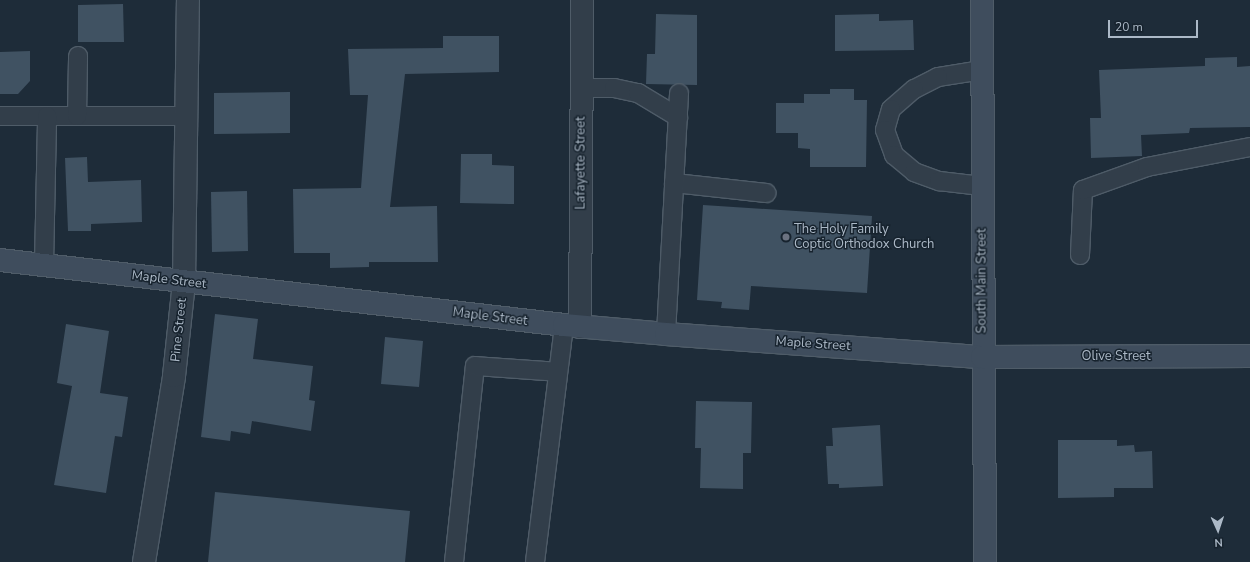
<!DOCTYPE html>
<html>
<head>
<meta charset="utf-8">
<style>
  body { margin:0 }
  #map { position:relative; width:1250px; height:562px; overflow:hidden; background:#1e2c39; font-family:"Nunito Sans",sans-serif }
  div>[style] { position:absolute }
  .building>* { inset:0; background:#405262 }
  .roads { filter:drop-shadow(1px 0 #4f5c68) drop-shadow(-1px 0 #4f5c68) drop-shadow(0 1px #4f5c68) drop-shadow(0 -1px #4f5c68) }
  .service>* { height:18px; margin:-9px; padding:0 9px; transform-origin:9px; border-radius:9px; background:#323e4a }
  .minor>* { height:22px; margin:-11px; padding:0 11px; transform-origin:11px; border-radius:11px; background:#323e4a }
  .secondary>* { height:22px; margin:-11px; padding:0 11px; transform-origin:11px; border-radius:11px; background:#3f4d5d }
  .dots>* { width:11px; height:11px; translate:-50% -50%; box-sizing:border-box; border:2px solid #17232e; border-radius:50% }
  span { translate:-50% -50%; white-space:nowrap; text-align:center; line-height:1.15; -webkit-text-stroke:3px #17232e; paint-order:stroke }
  .street-label { font-size:13px; color:#acb9c7 }
  .poi-label { font-size:13px; color:#acb9c7 }
  .left { translate:0 -50%; text-align:left }
  .north { position:absolute; left:1198px; top:510px; width:40px; height:40px; -webkit-text-stroke:3px #17232e; paint-order:stroke; rotate:177deg; font-size:11px; font-weight:700; line-height:16px; text-align:center; color:#acb9c7 }
  .north::after { content:''; display:block; margin:auto; width:14px; height:18px; background:#acb9c7; clip-path:polygon(50% 0,100% 100%,50% 72%,0 100%) }
  .scale { position:absolute; left:1108px; top:20px; width:90px; height:18px; box-sizing:border-box; border:2px solid #acb9c7; border-top:0; padding-left:5px; font-size:12px; line-height:14px; white-space:nowrap; color:#acb9c7; -webkit-text-stroke:3px #17232e; paint-order:stroke }
</style>
</head>
<body>
<div id="map">
  <div class="building">
    <div style="clip-path:polygon(123px 4px,124px 42px,78px 42px,78px 5px)"></div>
    <div style="clip-path:polygon(656px 14px,697px 15px,697px 85px,646px 84px,647px 54px,655px 54px)"></div>
    <div style="clip-path:polygon(879px 14px,879px 21px,913px 20px,914px 50px,835px 51px,835px 15px)"></div>
    <div style="clip-path:polygon(443px 36px,499px 36px,499px 72px,405px 74px,390px 207px,437px 206px,438px 262px,369px 262px,369px 267px,330px 268px,330px 253px,294px 253px,293px 189px,361px 188px,368px 95px,350px 95px,348px 49px,443px 48px)"></div>
    <div style="clip-path:polygon(30px 51px,30px 81px,18px 94px,0 94px,0 52px)"></div>
    <div style="clip-path:polygon(1237px 57px,1237px 67px,1250px 66px,1250px 127px,1190px 128px,1189px 133px,1141px 135px,1142px 156px,1091px 158px,1090px 118px,1101px 118px,1099px 70px,1205px 66px,1205px 58px)"></div>
    <div style="clip-path:polygon(830px 89px,854px 89px,854px 100px,867px 100px,866px 167px,810px 167px,810px 149px,798px 148px,798px 133px,776px 133px,776px 103px,804px 103px,804px 94px,830px 94px)"></div>
    <div style="clip-path:polygon(290px 92px,290px 133px,214px 134px,214px 93px)"></div>
    <div style="clip-path:polygon(461px 154px,492px 154px,492px 165px,514px 166px,514px 204px,460px 203px)"></div>
    <div style="clip-path:polygon(87px 157px,88px 182px,141px 180px,142px 222px,91px 224px,91px 231px,68px 231px,65px 158px)"></div>
    <div style="clip-path:polygon(247px 191px,248px 251px,212px 252px,211px 192px)"></div>
    <div style="clip-path:polygon(703px 205px,872px 216px,867px 293px,751px 286px,749px 310px,721px 308px,722px 302px,697px 300px)"></div>
    <div style="clip-path:polygon(215px 314px,258px 319px,253px 359px,313px 366px,309px 400px,315px 401px,311px 431px,252px 421px,250px 434px,231px 431px,230px 441px,201px 437px)"></div>
    <div style="clip-path:polygon(66px 324px,109px 331px,100px 393px,128px 397px,122px 437px,115px 436px,106px 493px,54px 485px,72px 386px,57px 383px)"></div>
    <div style="clip-path:polygon(385px 337px,423px 341px,419px 387px,381px 384px)"></div>
    <div style="clip-path:polygon(696px 401px,752px 402px,751px 453px,743px 453px,743px 489px,700px 488px,701px 448px,695px 448px)"></div>
    <div style="clip-path:polygon(880px 425px,883px 486px,839px 488px,839px 484px,828px 484px,826px 446px,833px 446px,832px 428px)"></div>
    <div style="clip-path:polygon(1058px 440px,1117px 440px,1117px 446px,1134px 445px,1135px 452px,1152px 451px,1153px 488px,1114px 488px,1114px 497px,1058px 498px)"></div>
    <div style="clip-path:polygon(215px 492px,410px 511px,405px 562px,208px 562px)"></div>
  </div>
  <div class="roads">
    <div class="service">
      <div style="left:982px;top:70px;width:45px;rotate:171deg"></div>
      <div style="left:938px;top:77px;width:27px;rotate:153deg"></div>
      <div style="left:914px;top:89px;width:30px;rotate:139deg"></div>
      <div style="left:891px;top:109px;width:22px;rotate:106deg"></div>
      <div style="left:885px;top:130px;width:27px;rotate:70deg"></div>
      <div style="left:894px;top:155px;width:26px;rotate:40deg"></div>
      <div style="left:914px;top:172px;width:27px;rotate:20deg"></div>
      <div style="left:939px;top:181px;width:43px;rotate:6.6deg"></div>
      <div style="left:581px;top:88px;width:33px"></div>
      <div style="left:614px;top:88px;width:25px;rotate:12deg"></div>
      <div style="left:638px;top:93px;width:47px;rotate:31deg"></div>
      <div style="left:0;top:116px;width:186px"></div>
      <div style="left:77px;top:116px;width:60px;rotate:-89deg"></div>
      <div style="left:674px;top:183px;width:93px;rotate:6.2deg"></div>
      <div style="left:1080px;top:255px;width:65px;rotate:-87.4deg"></div>
      <div style="left:1083px;top:190px;width:68px;rotate:-19.8deg"></div>
      <div style="left:1147px;top:167px;width:105px;rotate:-11deg"></div>
      <div style="left:44px;top:265px;width:149px;rotate:-88.8deg"></div>
      <div style="left:666px;top:334px;width:241px;rotate:-86.9deg"></div>
      <div style="left:454px;top:562px;width:197px;rotate:-83.9deg"></div>
      <div style="left:475px;top:366px;width:83px;rotate:4.1deg"></div>
      <div style="left:535px;top:562px;width:239px;rotate:-83deg"></div>
    </div>
    <div class="minor">
      <div style="left:580px;top:327px;width:327px;rotate:-89.6deg"></div>
      <div style="left:144px;top:562px;width:188px;rotate:-80.8deg"></div>
      <div style="left:174px;top:376px;width:95px;rotate:-83.9deg"></div>
      <div style="left:184px;top:282px;width:282px;rotate:-89.2deg"></div>
    </div>
    <div class="secondary">
      <div style="left:982px;top:0;width:562px;rotate:89.69deg"></div>
      <div style="left:0;top:260px;width:568px;rotate:6.57deg"></div>
      <div style="left:564px;top:325px;width:102px;rotate:5deg"></div>
      <div style="left:666px;top:334px;width:317px;rotate:4.2deg"></div>
      <div style="left:982px;top:357px;width:268px;rotate:-0.2deg"></div>
    </div>
  </div>
  <div class="dots">
    <div style="left:786px;top:237px;background:#6b7280"></div>
  </div>
  <div class="street-label">
    <span style="left:581px;top:163px;rotate:-90deg">Lafayette Street</span>
    <span style="left:169px;top:280px;rotate:7deg">Maple Street</span>
    <span style="left:982px;top:281px;rotate:-90deg">South Main Street</span>
    <span style="left:490px;top:317px;rotate:7deg">Maple Street</span>
    <span style="left:179px;top:330px;rotate:-84deg">Pine Street</span>
    <span style="left:813px;top:344px;rotate:4deg">Maple Street</span>
    <span style="left:1116px;top:356px">Olive Street</span>
  </div>
  <div class="poi-label">
    <span class="left" style="left:794px;top:237px">The Holy Family<br>Coptic Orthodox Church</span>
  </div>
  <div class="north">N</div>
  <div class="scale">20 m</div>
</div>
</body>
</html>
